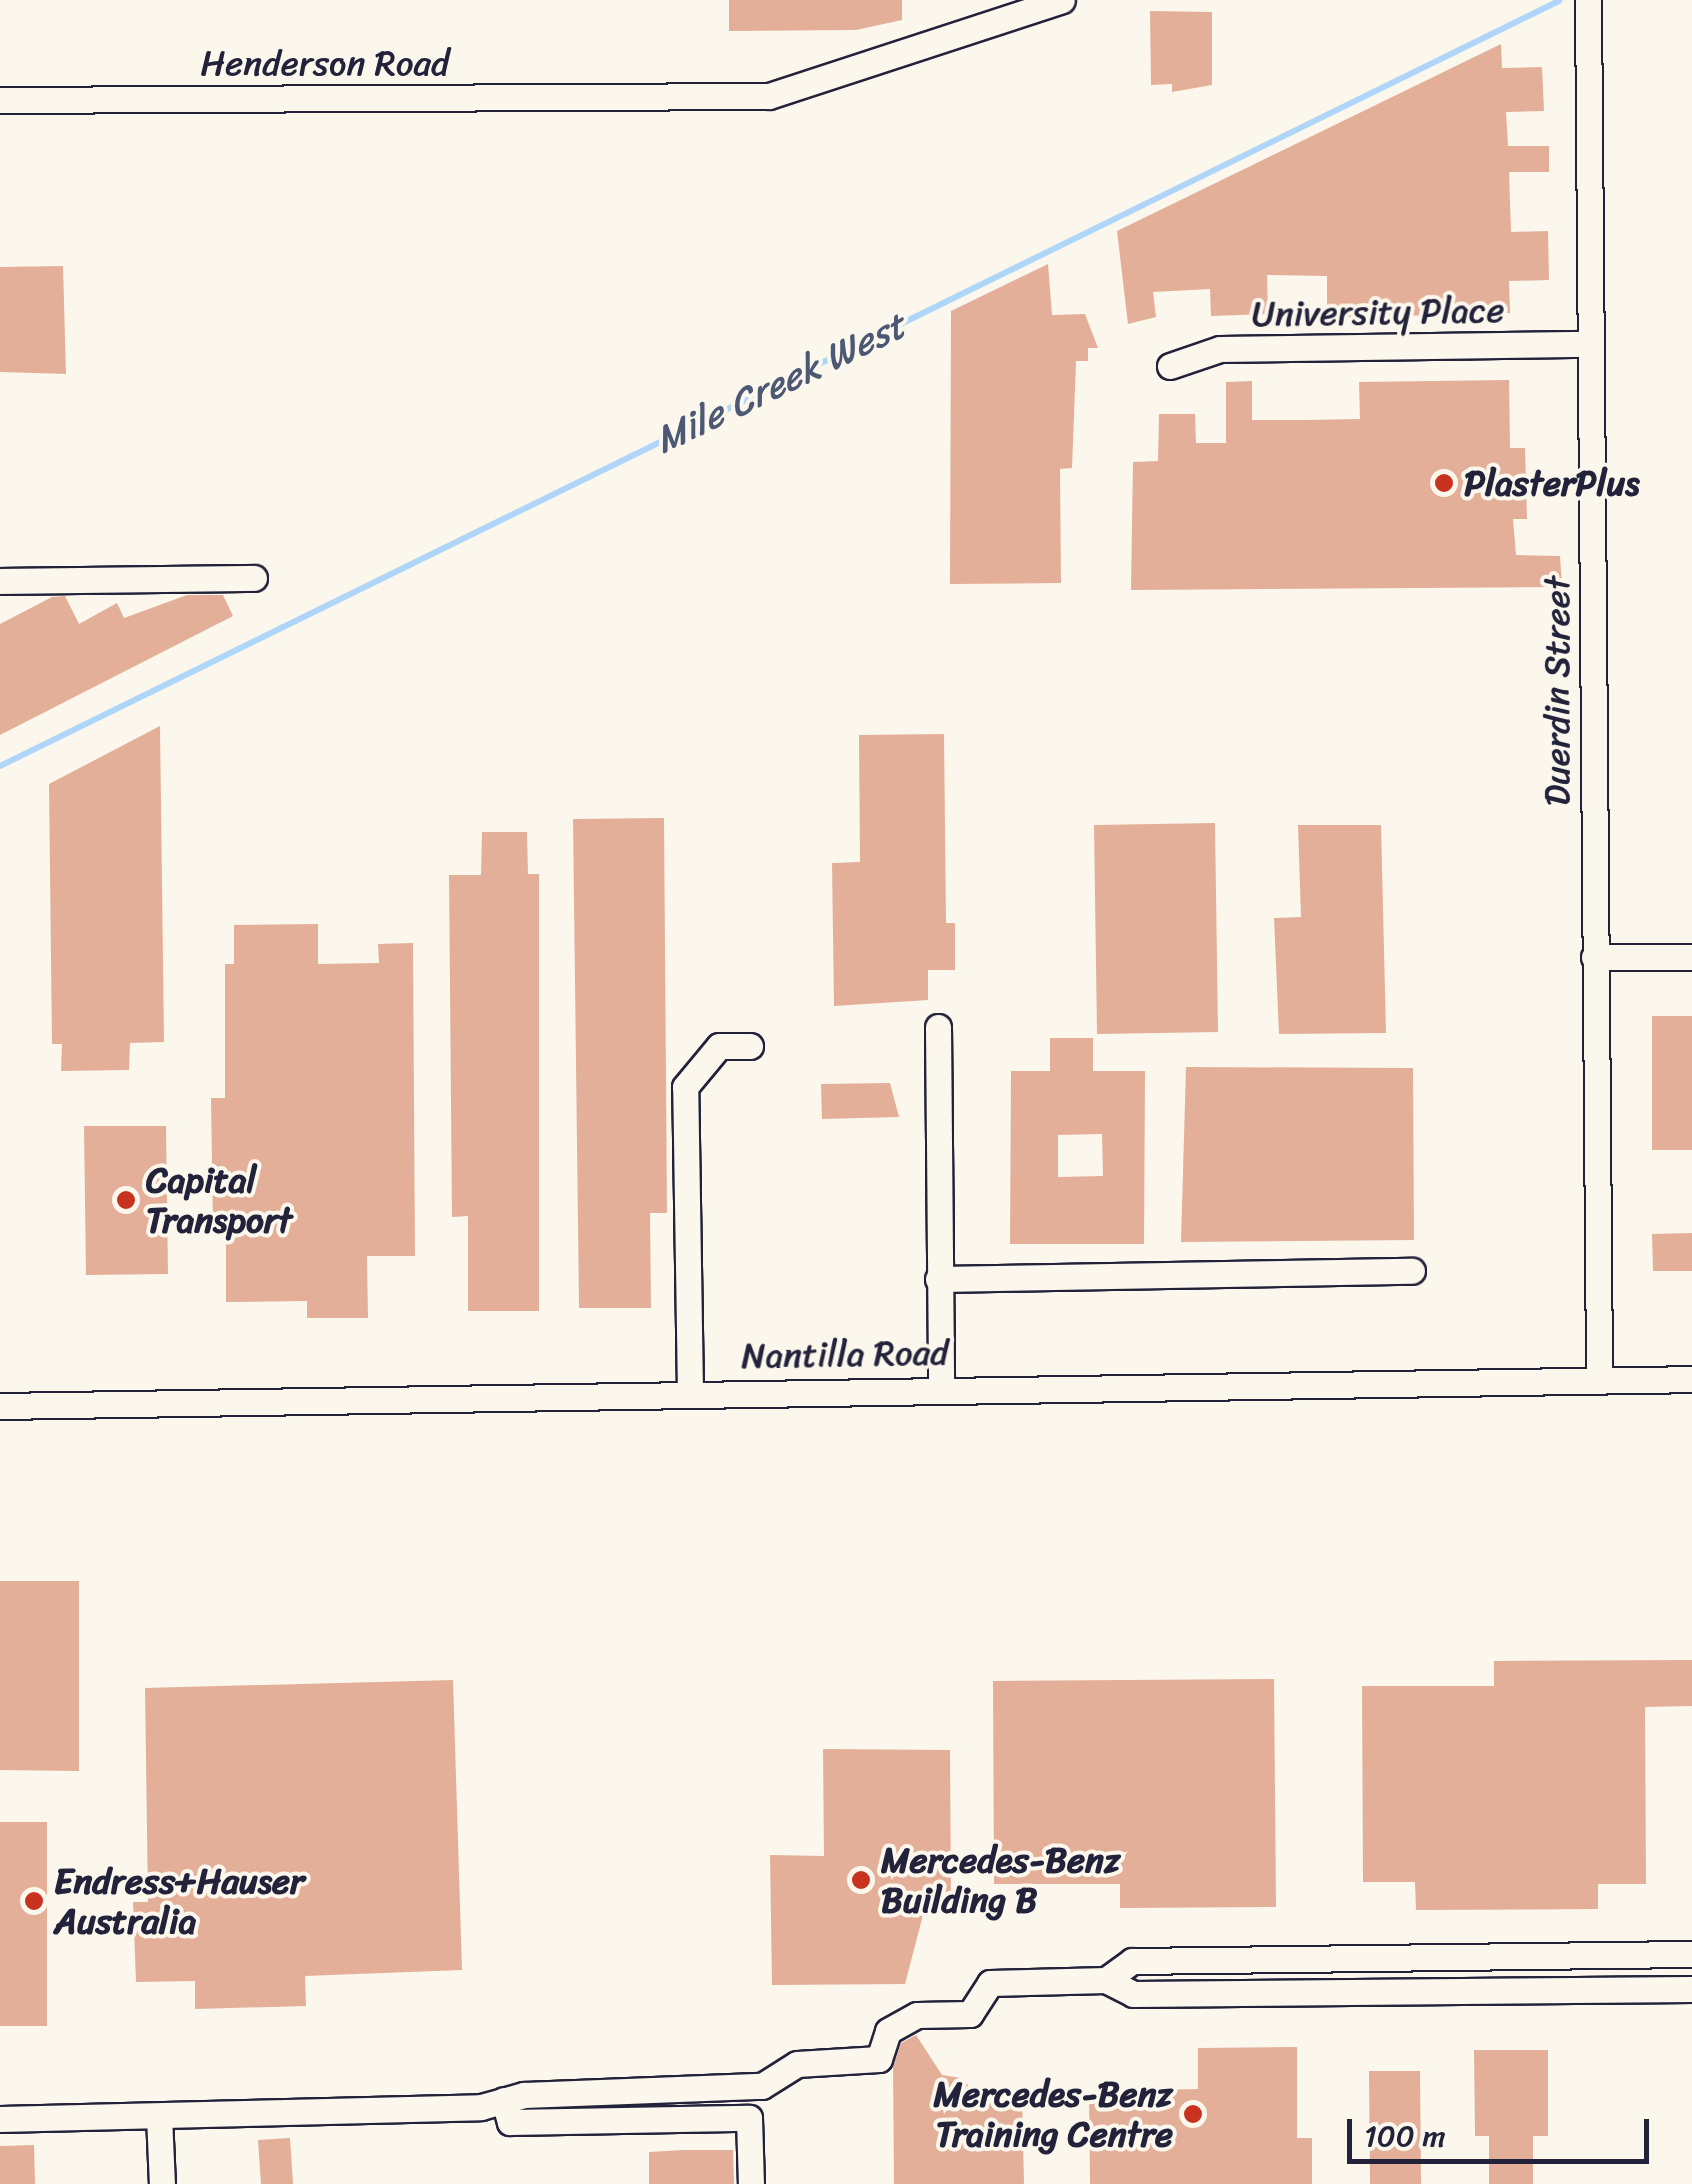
<!DOCTYPE html>
<html>
<head>
<meta charset="utf-8">
<style>
  body { margin:0 }
  #map { position:relative; width:1692px; height:2184px; overflow:hidden; background:#fbf7ec; font-family:Sriracha,sans-serif }
  div>[style] { position:absolute }
  .stream>* { height:6px; margin:-3px; padding:0 3px; transform-origin:3px; border-radius:3px; background:#afd5f8 }
  .building>* { inset:0; background:#e4af99 }
  .roads { filter:drop-shadow(2px 0 #22223b) drop-shadow(-2px 0 #22223b) drop-shadow(0 2px #22223b) drop-shadow(0 -2px #22223b) }
  .minor>* { height:25px; margin:-12.5px; padding:0 12.5px; transform-origin:12.5px; border-radius:12.5px; background:#fbf7ec }
  .dots>* { width:28px; height:28px; translate:-50% -50%; box-sizing:border-box; border:5px solid #fbf7ec; border-radius:50% }
  span { translate:-50% -50%; white-space:nowrap; text-align:center; line-height:1.15; -webkit-text-stroke:8px #fbf7ec; paint-order:stroke }
  .street-label { font-size:35px; color:#22223b }
  .poi-label { font-size:35px; color:#22223b; font-weight:700 }
  .left { translate:0 -50%; text-align:left }
  .right { translate:-100% -50%; text-align:right }
  .water-label { font-size:38px; color:#4c5874; font-style:italic }
  .scale { position:absolute; left:1347px; top:2119px; width:302px; height:45px; box-sizing:border-box; border:5px solid #22223b; border-top:0; padding-left:12px; font-size:30px; line-height:35px; white-space:nowrap; color:#22223b; -webkit-text-stroke:8px #fbf7ec; paint-order:stroke }
</style>
</head>
<body>
<div id="map">
  <div class="stream">
    <div style="left:0;top:766px;width:1737px;rotate:-26.14deg"></div>
  </div>
  <div class="building">
    <div style="clip-path:polygon(729px 0,902px 0,902px 20px,856px 30px,729px 31px)"></div>
    <div style="clip-path:polygon(1150px 11px,1212px 12px,1212px 85px,1172px 92px,1172px 84px,1151px 85px)"></div>
    <div style="clip-path:polygon(1501px 44px,1502px 68px,1542px 67px,1544px 111px,1506px 112px,1508px 146px,1549px 146px,1549px 172px,1509px 172px,1511px 232px,1548px 231px,1549px 280px,1509px 281px,1510px 313px,1327px 318px,1327px 276px,1267px 275px,1268px 314px,1211px 316px,1210px 289px,1153px 292px,1156px 317px,1128px 324px,1117px 231px)"></div>
    <div style="clip-path:polygon(1048px 264px,1052px 315px,1085px 314px,1098px 348px,1088px 348px,1088px 361px,1076px 361px,1072px 468px,1060px 469px,1061px 583px,950px 584px,951px 311px)"></div>
    <div style="clip-path:polygon(63px 266px,66px 374px,0 372px,0 267px)"></div>
    <div style="clip-path:polygon(1509px 380px,1510px 448px,1525px 448px,1527px 519px,1513px 519px,1516px 555px,1560px 556px,1562px 587px,1131px 590px,1133px 462px,1158px 461px,1159px 414px,1195px 414px,1196px 443px,1226px 443px,1226px 382px,1252px 381px,1252px 420px,1305px 420px,1360px 419px,1359px 382px)"></div>
    <div style="clip-path:polygon(187px 595px,223px 595px,233px 616px,0 735px,0 624px,52px 597px,65px 596px,79px 624px,117px 603px,124px 618px)"></div>
    <div style="clip-path:polygon(160px 726px,164px 1042px,130px 1043px,129px 1070px,61px 1071px,62px 1044px,52px 1044px,49px 784px)"></div>
    <div style="clip-path:polygon(944px 734px,946px 923px,955px 923px,955px 970px,928px 970px,928px 1000px,834px 1006px,832px 863px,860px 862px,859px 735px)"></div>
    <div style="clip-path:polygon(664px 818px,667px 1213px,650px 1213px,651px 1308px,579px 1308px,573px 819px)"></div>
    <div style="clip-path:polygon(1215px 823px,1218px 1032px,1097px 1034px,1094px 825px)"></div>
    <div style="clip-path:polygon(1298px 825px,1381px 825px,1386px 1033px,1279px 1034px,1274px 918px,1301px 917px)"></div>
    <div style="clip-path:polygon(482px 832px,527px 832px,528px 874px,539px 874px,539px 1311px,468px 1311px,468px 1216px,452px 1217px,449px 875px,481px 875px)"></div>
    <div style="clip-path:polygon(318px 924px,318px 964px,379px 963px,378px 944px,413px 943px,415px 1256px,367px 1256px,368px 1318px,307px 1318px,307px 1301px,226px 1302px,226px 1230px,213px 1231px,211px 1098px,225px 1098px,225px 964px,234px 964px,234px 925px)"></div>
    <div style="clip-path:polygon(1652px 1016px,1692px 1016px,1692px 1150px,1652px 1150px)"></div>
    <div style="clip-path:polygon(evenodd,1050px 1038px,1093px 1038px,1093px 1071px,1145px 1071px,1144px 1244px,1010px 1244px,1011px 1071px,1050px 1071px,1050px 1038px,1102px 1134px,1103px 1176px,1058px 1177px,1058px 1135px,1102px 1134px)"></div>
    <div style="clip-path:polygon(1186px 1067px,1413px 1068px,1414px 1240px,1181px 1242px)"></div>
    <div style="clip-path:polygon(890px 1083px,899px 1117px,822px 1119px,821px 1084px)"></div>
    <div style="clip-path:polygon(84px 1126px,166px 1126px,168px 1274px,86px 1275px)"></div>
    <div style="clip-path:polygon(1692px 1233px,1692px 1271px,1653px 1271px,1652px 1234px)"></div>
    <div style="clip-path:polygon(0 1581px,79px 1581px,79px 1771px,0 1770px)"></div>
    <div style="clip-path:polygon(1692px 1660px,1692px 1706px,1645px 1707px,1646px 1884px,1598px 1884px,1598px 1909px,1416px 1910px,1415px 1882px,1363px 1882px,1362px 1686px,1494px 1686px,1494px 1661px)"></div>
    <div style="clip-path:polygon(1274px 1679px,1276px 1907px,1120px 1908px,1120px 1884px,994px 1884px,993px 1681px)"></div>
    <div style="clip-path:polygon(453px 1680px,462px 1970px,305px 1976px,306px 2006px,195px 2009px,195px 1981px,136px 1982px,133px 1902px,148px 1902px,145px 1688px)"></div>
    <div style="clip-path:polygon(823px 1749px,950px 1750px,951px 1905px,923px 1915px,905px 1984px,772px 1985px,770px 1855px,824px 1856px)"></div>
    <div style="clip-path:polygon(0 1822px,47px 1822px,47px 2026px,0 2026px)"></div>
    <div style="clip-path:polygon(916px 2035px,942px 2075px,961px 2078px,973px 2090px,1022px 2091px,1024px 2184px,894px 2184px,893px 2066px,901px 2043px)"></div>
    <div style="clip-path:polygon(1297px 2047px,1297px 2138px,1312px 2138px,1312px 2184px,1090px 2184px,1089px 2091px,1198px 2089px,1198px 2048px)"></div>
    <div style="clip-path:polygon(1474px 2050px,1548px 2050px,1548px 2136px,1533px 2136px,1533px 2184px,1489px 2184px,1489px 2136px,1475px 2136px)"></div>
    <div style="clip-path:polygon(1369px 2071px,1420px 2071px,1421px 2184px,1370px 2184px)"></div>
    <div style="clip-path:polygon(290px 2138px,293px 2184px,261px 2184px,258px 2140px)"></div>
    <div style="clip-path:polygon(34px 2145px,35px 2184px,0 2184px,0 2146px)"></div>
    <div style="clip-path:polygon(683px 2150px,733px 2150px,734px 2184px,649px 2184px,649px 2152px)"></div>
  </div>
  <div class="roads">
    <div class="minor">
      <div style="left:1588px;top:0;width:1381px;rotate:89.54deg"></div>
      <div style="left:0;top:100px;width:769px;rotate:-0.3deg"></div>
      <div style="left:769px;top:96px;width:308px;rotate:-18.1deg"></div>
      <div style="left:1170px;top:366px;width:53px;rotate:-18.8deg"></div>
      <div style="left:1220px;top:349px;width:370px;rotate:-0.8deg"></div>
      <div style="left:0;top:581px;width:254px;rotate:-0.7deg"></div>
      <div style="left:1594px;top:957px;width:98px"></div>
      <div style="left:938px;top:1027px;width:360px;rotate:89.5deg"></div>
      <div style="left:938px;top:1279px;width:474px;rotate:-1deg"></div>
      <div style="left:690px;top:1392px;width:305px;rotate:-90.9deg"></div>
      <div style="left:685px;top:1087px;width:53px;rotate:-50.3deg"></div>
      <div style="left:719px;top:1046px;width:31px"></div>
      <div style="left:0;top:1406px;width:1692px;rotate:-0.91deg"></div>
      <div style="left:1106px;top:1980px;width:32px;rotate:-36deg"></div>
      <div style="left:1132px;top:1961px;width:560px;rotate:-0.72deg"></div>
      <div style="left:504px;top:2100px;width:23px;rotate:75deg"></div>
      <div style="left:510px;top:2122px;width:239px;rotate:-1deg"></div>
      <div style="left:749px;top:2118px;width:66px;rotate:88.3deg"></div>
      <div style="left:159px;top:2116px;width:68px;rotate:87.5deg"></div>
      <div style="left:0;top:2119px;width:481px;rotate:-1.4deg"></div>
      <div style="left:481px;top:2107px;width:45px;rotate:-15.6deg"></div>
      <div style="left:524px;top:2095px;width:238px;rotate:-2.2deg"></div>
      <div style="left:762px;top:2086px;width:41px;rotate:-32.2deg"></div>
      <div style="left:797px;top:2064px;width:82px;rotate:-3.5deg"></div>
      <div style="left:879px;top:2059px;width:29px;rotate:-72deg"></div>
      <div style="left:888px;top:2031px;width:33px;rotate:-29deg"></div>
      <div style="left:917px;top:2015px;width:53px;rotate:-1.1deg"></div>
      <div style="left:970px;top:2014px;width:37px;rotate:-57deg"></div>
      <div style="left:990px;top:1983px;width:116px;rotate:-1.5deg"></div>
      <div style="left:1106px;top:1980px;width:30px;rotate:27deg"></div>
      <div style="left:1133px;top:1994px;width:559px;rotate:-0.51deg"></div>
    </div>
  </div>
  <div class="dots">
    <div style="left:1444px;top:483px;background:#c8321e"></div>
    <div style="left:126px;top:1200px;background:#c8321e"></div>
    <div style="left:861px;top:1880px;background:#c8321e"></div>
    <div style="left:34px;top:1901px;background:#c8321e"></div>
    <div style="left:1193px;top:2114px;background:#c8321e"></div>
  </div>
  <div class="street-label">
    <span style="left:325px;top:63px">Henderson Road</span>
    <span style="left:1378px;top:312px;rotate:-1deg">University Place</span>
    <span style="left:1557px;top:691px;rotate:-90deg">Duerdin Street</span>
    <span style="left:845px;top:1354px;rotate:-1deg">Nantilla Road</span>
  </div>
  <div class="poi-label">
    <span class="left" style="left:1464px;top:483px">PlasterPlus</span>
    <span class="left" style="left:146px;top:1200px">Capital<br>Transport</span>
    <span class="left" style="left:881px;top:1880px">Mercedes-Benz<br>Building B</span>
    <span class="left" style="left:54px;top:1901px">Endress+Hauser<br>Australia</span>
    <span class="right" style="left:1173px;top:2114px">Mercedes-Benz<br>Training Centre</span>
  </div>
  <div class="water-label">
    <span style="left:780px;top:383px;rotate:-26deg">Mile Creek West</span>
  </div>
  <div class="scale">100 m</div>
</div>
</body>
</html>
